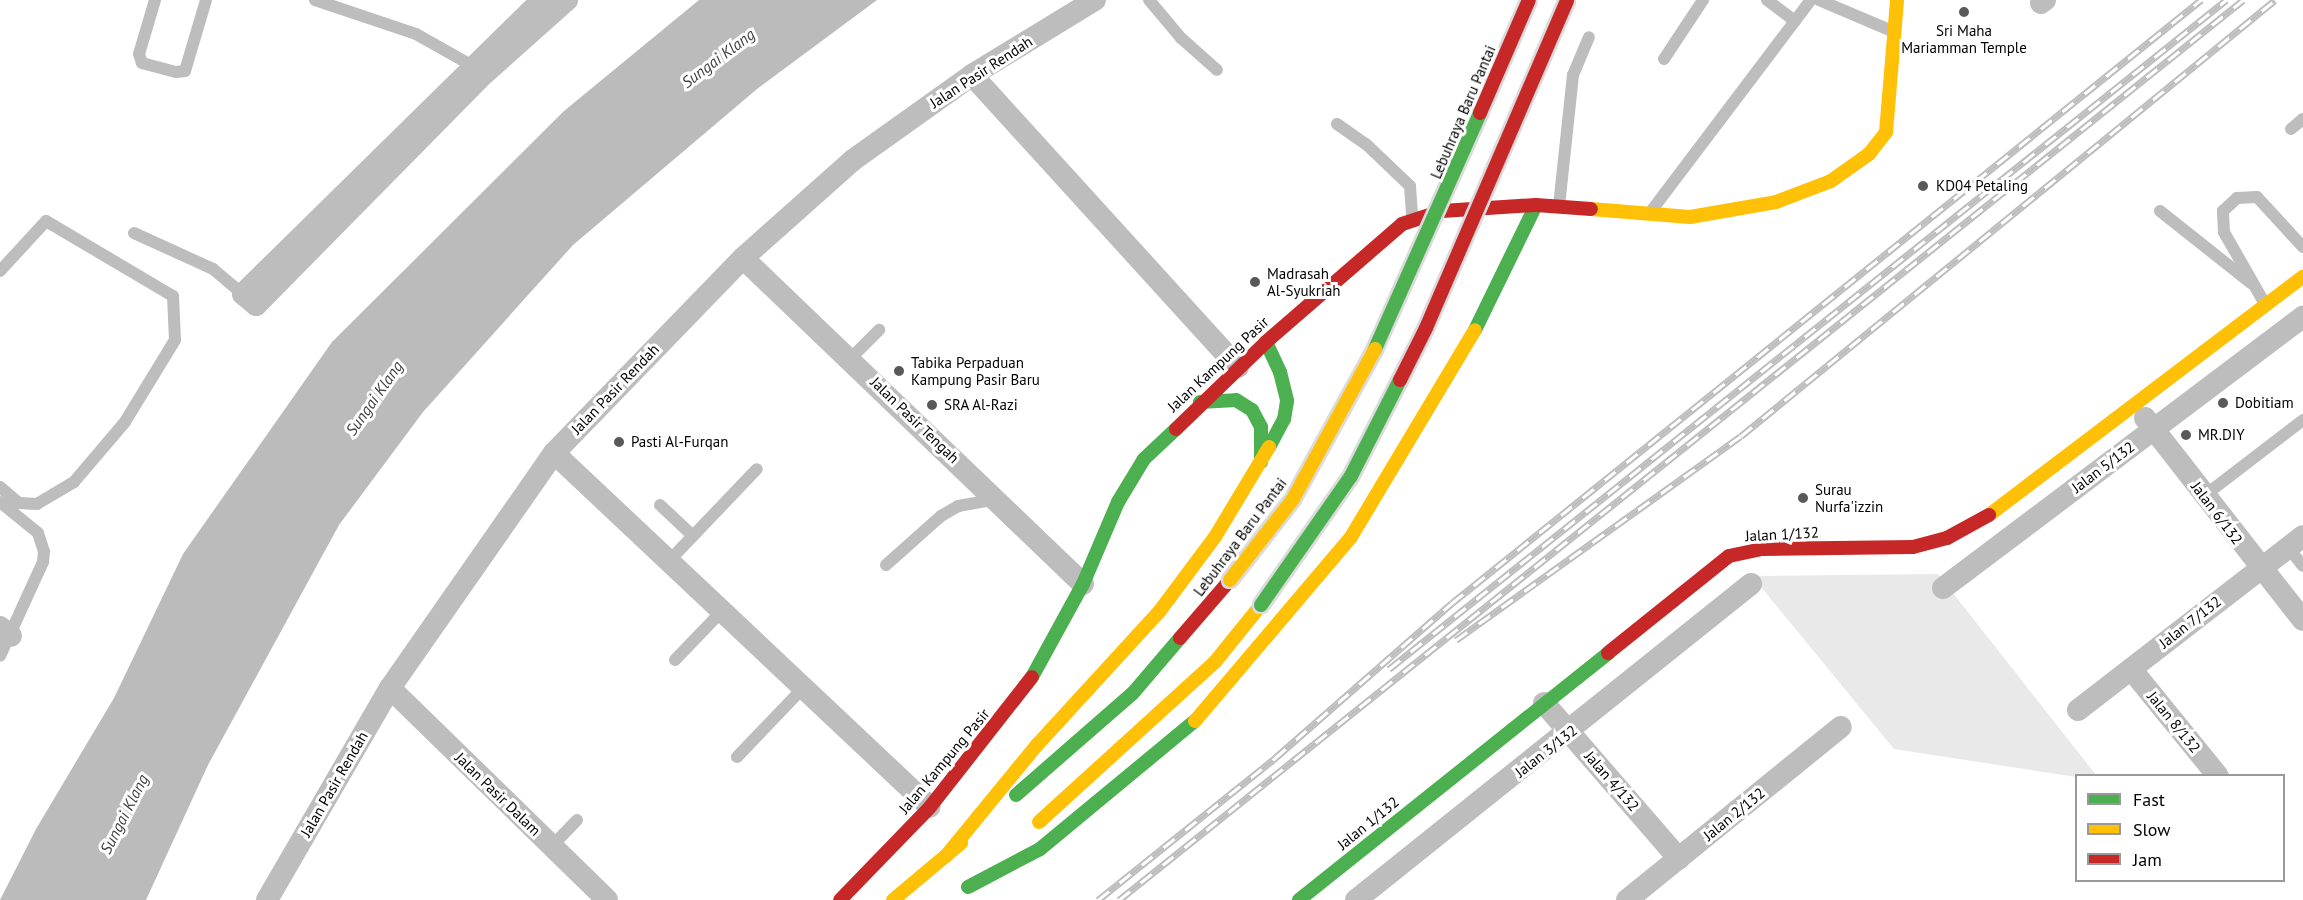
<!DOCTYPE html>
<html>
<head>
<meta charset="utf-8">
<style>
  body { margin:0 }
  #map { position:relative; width:2303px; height:900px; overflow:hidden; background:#fff; font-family:"PT Sans",sans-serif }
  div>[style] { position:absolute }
  .green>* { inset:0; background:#e9e9e9 }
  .water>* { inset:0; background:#bbb }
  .lane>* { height:12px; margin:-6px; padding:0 6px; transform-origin:6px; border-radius:6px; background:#bdbdbd }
  .street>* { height:22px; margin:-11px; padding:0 11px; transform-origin:11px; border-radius:11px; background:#bdbdbd }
  .fast>* { height:14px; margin:-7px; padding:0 7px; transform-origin:7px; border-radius:7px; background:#4caf50 }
  .slow>* { height:14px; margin:-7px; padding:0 7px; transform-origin:7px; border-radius:7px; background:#ffc107 }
  .jam>* { height:14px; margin:-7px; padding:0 7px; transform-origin:7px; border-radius:7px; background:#c62828 }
  .rail>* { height:7px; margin-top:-3.5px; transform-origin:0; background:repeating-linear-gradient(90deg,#fff 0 14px,#bdbdbd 0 28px); box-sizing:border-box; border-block:2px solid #bdbdbd }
  .bridges { filter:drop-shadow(2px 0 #dbdbdb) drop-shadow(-2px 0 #dbdbdb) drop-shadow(0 2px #dbdbdb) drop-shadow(0 -2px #dbdbdb) }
  .fast-bridge>* { height:14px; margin:-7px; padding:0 7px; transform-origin:7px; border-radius:7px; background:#4caf50 }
  .slow-bridge>* { height:14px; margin:-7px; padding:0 7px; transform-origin:7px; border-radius:7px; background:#ffc107 }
  .jam-bridge>* { height:14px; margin:-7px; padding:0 7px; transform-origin:7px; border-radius:7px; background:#c62828 }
  .dots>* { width:16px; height:16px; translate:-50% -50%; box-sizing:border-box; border:3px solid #fff; border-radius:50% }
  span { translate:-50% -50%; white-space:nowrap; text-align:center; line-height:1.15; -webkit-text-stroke:6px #fff; paint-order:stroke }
  .poi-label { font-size:15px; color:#000 }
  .left { translate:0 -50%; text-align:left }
  .street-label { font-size:15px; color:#000 }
  .water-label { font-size:16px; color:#3f3f3f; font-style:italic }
  .legend { position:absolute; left:2075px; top:774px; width:210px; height:108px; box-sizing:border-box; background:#fff; border:2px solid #999; margin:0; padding:8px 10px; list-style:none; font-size:18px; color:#000 }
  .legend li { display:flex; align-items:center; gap:12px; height:30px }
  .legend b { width:30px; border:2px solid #999 }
</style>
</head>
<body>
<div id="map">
  <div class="green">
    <div style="clip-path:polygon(1938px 574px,2096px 775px,2076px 777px,1894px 749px,1752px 576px)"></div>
  </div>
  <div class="water">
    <div style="clip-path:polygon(699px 0,877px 0,757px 89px,573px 245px,423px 412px,339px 525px,208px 765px,146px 900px,0 900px,36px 829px,114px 698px,183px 554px,332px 342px,564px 111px)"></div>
  </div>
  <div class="lane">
    <div style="left:155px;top:0;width:56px;rotate:106.5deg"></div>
    <div style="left:139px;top:54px;width:9px;rotate:72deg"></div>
    <div style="left:142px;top:63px;width:35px;rotate:15deg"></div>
    <div style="left:176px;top:72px;width:9px;rotate:-6deg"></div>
    <div style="left:185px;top:71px;width:74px;rotate:-73.5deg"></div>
    <div style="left:315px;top:0;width:107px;rotate:18.6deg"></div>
    <div style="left:416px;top:34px;width:71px;rotate:29.4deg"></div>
    <div style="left:1149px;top:0;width:50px;rotate:49.9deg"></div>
    <div style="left:1181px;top:38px;width:48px;rotate:41.6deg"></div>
    <div style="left:1767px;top:0;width:35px;rotate:37deg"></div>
    <div style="left:1819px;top:0;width:79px;rotate:23deg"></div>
    <div style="left:1664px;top:59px;width:71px;rotate:-56.5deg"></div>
    <div style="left:1337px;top:124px;width:35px;rotate:35deg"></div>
    <div style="left:1366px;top:144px;width:61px;rotate:43.7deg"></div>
    <div style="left:1410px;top:186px;width:32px;rotate:86deg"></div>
    <div style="left:2291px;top:129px;width:16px;rotate:-40deg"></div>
    <div style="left:1559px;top:206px;width:132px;rotate:-83.9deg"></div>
    <div style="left:1573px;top:75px;width:41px;rotate:-67.2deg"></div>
    <div style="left:1652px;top:210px;width:263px;rotate:-52.9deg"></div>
    <div style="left:2160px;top:211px;width:116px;rotate:38.4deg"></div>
    <div style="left:134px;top:233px;width:87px;rotate:24.5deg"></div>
    <div style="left:213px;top:269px;width:39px;rotate:40deg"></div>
    <div style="left:0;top:271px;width:68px;rotate:-47.4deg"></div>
    <div style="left:46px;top:221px;width:147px;rotate:30.6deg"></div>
    <div style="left:173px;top:296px;width:44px;rotate:87.4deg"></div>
    <div style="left:175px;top:340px;width:96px;rotate:121.4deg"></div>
    <div style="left:125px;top:422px;width:79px;rotate:130.4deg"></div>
    <div style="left:74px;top:482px;width:43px;rotate:149.3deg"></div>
    <div style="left:37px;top:504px;width:18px;rotate:-177deg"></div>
    <div style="left:19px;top:503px;width:25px;rotate:-140deg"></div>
    <div style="left:2265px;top:304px;width:83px;rotate:-119.7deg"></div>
    <div style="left:2224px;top:232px;width:21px;rotate:-93deg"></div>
    <div style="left:2223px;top:211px;width:19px;rotate:-43deg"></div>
    <div style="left:2237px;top:198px;width:20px;rotate:-3deg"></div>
    <div style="left:2257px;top:197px;width:68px;rotate:47.4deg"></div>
    <div style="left:851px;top:358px;width:40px;rotate:-45deg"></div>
    <div style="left:2204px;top:496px;width:125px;rotate:-37.5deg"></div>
    <div style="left:0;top:502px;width:49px;rotate:39.2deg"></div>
    <div style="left:38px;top:533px;width:19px;rotate:72deg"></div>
    <div style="left:44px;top:551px;width:11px;rotate:95deg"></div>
    <div style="left:43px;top:562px;width:103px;rotate:114.6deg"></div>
    <div style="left:660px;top:505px;width:45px;rotate:43.2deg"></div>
    <div style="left:2288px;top:547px;width:24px;rotate:52deg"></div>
    <div style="left:669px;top:561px;width:127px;rotate:-46.3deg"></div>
    <div style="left:886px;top:565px;width:74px;rotate:-41.7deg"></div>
    <div style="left:941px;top:516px;width:20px;rotate:-30deg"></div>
    <div style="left:958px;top:506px;width:40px;rotate:-10deg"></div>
    <div style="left:675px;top:660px;width:68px;rotate:-46.2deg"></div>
    <div style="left:737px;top:757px;width:95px;rotate:-46.3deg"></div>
    <div style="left:552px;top:846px;width:36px;rotate:-46deg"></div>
  </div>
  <div class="street">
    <div style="left:542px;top:0;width:419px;rotate:135.5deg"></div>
    <div style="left:243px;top:294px;width:17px;rotate:40deg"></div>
    <div style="left:256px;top:305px;width:326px;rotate:-45.4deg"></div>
    <div style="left:485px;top:73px;width:110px;rotate:-41.7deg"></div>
    <div style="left:2041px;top:3px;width:5px;rotate:-37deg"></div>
    <div style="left:972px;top:75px;width:395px;rotate:47.7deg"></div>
    <div style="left:743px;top:258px;width:471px;rotate:43.8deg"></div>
    <div style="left:2145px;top:418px;width:256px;rotate:52deg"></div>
    <div style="left:554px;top:453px;width:516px;rotate:43.27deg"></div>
    <div style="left:1943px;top:588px;width:451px;rotate:-37deg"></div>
    <div style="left:0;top:627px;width:14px;rotate:39deg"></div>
    <div style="left:2131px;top:669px;width:138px;rotate:50.9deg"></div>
    <div style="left:390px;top:688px;width:303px;rotate:44.3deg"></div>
    <div style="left:1544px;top:703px;width:206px;rotate:49.1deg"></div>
    <div style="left:2078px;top:710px;width:284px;rotate:-37.7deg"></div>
    <div style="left:267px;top:900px;width:245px;rotate:-59.9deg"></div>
    <div style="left:390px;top:688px;width:287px;rotate:-55.1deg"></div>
    <div style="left:554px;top:453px;width:272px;rotate:-45.9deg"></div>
    <div style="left:743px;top:258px;width:147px;rotate:-41.7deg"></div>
    <div style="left:853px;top:160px;width:146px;rotate:-35.5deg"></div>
    <div style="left:972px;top:75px;width:144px;rotate:-31.4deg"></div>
    <div style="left:1356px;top:900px;width:506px;rotate:-38.66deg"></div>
    <div style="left:1627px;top:900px;width:275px;rotate:-39deg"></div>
  </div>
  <div class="fast">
    <div style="left:1475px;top:330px;width:139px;rotate:-64deg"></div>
    <div style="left:1266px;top:342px;width:33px;rotate:65deg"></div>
    <div style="left:1280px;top:372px;width:30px;rotate:76deg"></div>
    <div style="left:1287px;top:401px;width:18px;rotate:99deg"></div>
    <div style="left:1284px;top:419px;width:32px;rotate:118deg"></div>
    <div style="left:1200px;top:402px;width:36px;rotate:-3deg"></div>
    <div style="left:1236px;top:400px;width:19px;rotate:32deg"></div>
    <div style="left:1252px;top:410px;width:19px;rotate:62deg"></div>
    <div style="left:1261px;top:427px;width:35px;rotate:90deg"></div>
    <div style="left:1032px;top:677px;width:106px;rotate:-61.3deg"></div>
    <div style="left:1083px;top:584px;width:89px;rotate:-66.9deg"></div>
    <div style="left:1118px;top:502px;width:50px;rotate:-58.8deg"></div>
    <div style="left:1144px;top:459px;width:44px;rotate:-43.2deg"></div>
    <div style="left:1016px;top:795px;width:155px;rotate:-41.1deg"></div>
    <div style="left:1133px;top:693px;width:72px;rotate:-49.5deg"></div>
    <div style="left:968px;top:887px;width:81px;rotate:-27.8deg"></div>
    <div style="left:1040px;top:849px;width:201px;rotate:-39.6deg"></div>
    <div style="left:1299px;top:900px;width:396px;rotate:-38.6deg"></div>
  </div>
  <div class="slow">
    <div style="left:1591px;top:209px;width:99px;rotate:4.6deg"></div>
    <div style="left:1690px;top:217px;width:87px;rotate:-9.9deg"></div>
    <div style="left:1776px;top:202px;width:59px;rotate:-20.9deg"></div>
    <div style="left:1831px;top:181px;width:47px;rotate:-35.4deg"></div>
    <div style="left:1869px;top:154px;width:28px;rotate:-52deg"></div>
    <div style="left:1886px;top:132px;width:132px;rotate:-85.2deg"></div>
    <div style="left:1989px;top:515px;width:394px;rotate:-37.2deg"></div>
    <div style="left:1195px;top:721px;width:241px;rotate:-49.7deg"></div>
    <div style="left:1351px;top:537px;width:241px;rotate:-59.1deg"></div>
    <div style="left:1039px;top:822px;width:238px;rotate:-42.3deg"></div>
    <div style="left:1215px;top:662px;width:73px;rotate:-51.1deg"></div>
    <div style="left:946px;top:856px;width:144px;rotate:-50.7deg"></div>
    <div style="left:1037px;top:745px;width:180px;rotate:-47.5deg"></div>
    <div style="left:1159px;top:612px;width:94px;rotate:-53.3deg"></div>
    <div style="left:1215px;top:537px;width:105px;rotate:-59deg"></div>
    <div style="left:893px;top:900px;width:89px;rotate:-40deg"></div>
  </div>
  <div class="jam">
    <div style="left:1176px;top:429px;width:125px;rotate:-44deg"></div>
    <div style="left:1266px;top:342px;width:180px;rotate:-40.9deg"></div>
    <div style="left:1402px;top:224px;width:42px;rotate:-18deg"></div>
    <div style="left:1442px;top:211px;width:94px;rotate:-3.7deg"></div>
    <div style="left:1536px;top:205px;width:55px;rotate:4.2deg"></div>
    <div style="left:1180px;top:638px;width:77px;rotate:-49.2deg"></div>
    <div style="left:1608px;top:653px;width:155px;rotate:-38.7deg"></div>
    <div style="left:1729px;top:556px;width:35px;rotate:-12deg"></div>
    <div style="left:1763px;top:549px;width:150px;rotate:-0.8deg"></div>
    <div style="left:1913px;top:547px;width:35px;rotate:-15deg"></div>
    <div style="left:1947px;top:538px;width:48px;rotate:-28.7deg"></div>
    <div style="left:840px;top:900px;width:129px;rotate:-45.9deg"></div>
    <div style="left:930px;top:807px;width:165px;rotate:-51.9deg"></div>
  </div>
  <div class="rail">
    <div style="left:1456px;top:640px;width:350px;rotate:-35.6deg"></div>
    <div style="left:1741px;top:436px;width:689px;rotate:-39.23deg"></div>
    <div style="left:1389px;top:669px;width:1072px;rotate:-38.63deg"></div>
    <div style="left:1098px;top:900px;width:227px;rotate:-38.7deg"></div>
    <div style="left:1275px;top:758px;width:235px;rotate:-41.2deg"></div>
    <div style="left:1452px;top:603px;width:962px;rotate:-38.84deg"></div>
    <div style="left:1119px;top:900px;width:1440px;rotate:-38.68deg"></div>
  </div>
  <div class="bridges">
    <div class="fast-bridge">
      <div style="left:1375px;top:349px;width:258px;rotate:-66deg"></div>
      <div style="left:1261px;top:605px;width:157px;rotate:-55.1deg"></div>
      <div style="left:1351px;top:476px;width:108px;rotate:-63deg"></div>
    </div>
    <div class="slow-bridge">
      <div style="left:1230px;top:580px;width:103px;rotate:-52.1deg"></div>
      <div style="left:1293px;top:499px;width:171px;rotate:-61.3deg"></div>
    </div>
    <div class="jam-bridge">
      <div style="left:1480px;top:113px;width:123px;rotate:-66.6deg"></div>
      <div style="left:1400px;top:380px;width:58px;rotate:-63.4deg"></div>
      <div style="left:1426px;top:328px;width:357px;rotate:-66.7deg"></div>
    </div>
  </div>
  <div class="dots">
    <div style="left:1964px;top:12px;background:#595959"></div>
    <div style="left:1923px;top:186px;background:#595959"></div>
    <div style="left:1255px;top:282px;background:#595959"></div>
    <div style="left:899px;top:371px;background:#595959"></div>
    <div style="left:2223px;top:403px;background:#595959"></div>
    <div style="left:932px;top:405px;background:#595959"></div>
    <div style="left:2186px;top:435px;background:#595959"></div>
    <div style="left:619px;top:442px;background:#595959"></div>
    <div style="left:1803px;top:498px;background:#595959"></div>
  </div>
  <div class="poi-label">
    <span style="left:1964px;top:39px">Sri Maha<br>Mariamman Temple</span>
    <span class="left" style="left:1936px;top:186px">KD04 Petaling</span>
    <span class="left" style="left:1267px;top:282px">Madrasah<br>Al-Syukriah</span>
    <span class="left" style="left:911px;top:371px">Tabika Perpaduan<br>Kampung Pasir Baru</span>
    <span class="left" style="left:2235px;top:403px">Dobitiam</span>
    <span class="left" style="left:944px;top:405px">SRA Al-Razi</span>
    <span class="left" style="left:2198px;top:435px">MR.DIY</span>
    <span class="left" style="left:631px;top:442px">Pasti Al-Furqan</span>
    <span class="left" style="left:1815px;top:498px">Surau<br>Nurfa'izzin</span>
  </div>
  <div class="street-label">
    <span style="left:981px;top:72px;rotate:-33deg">Jalan Pasir Rendah</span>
    <span style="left:1463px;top:112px;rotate:-67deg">Lebuhraya Baru Pantai</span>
    <span style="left:1218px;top:364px;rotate:-43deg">Jalan Kampung Pasir</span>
    <span style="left:615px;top:389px;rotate:-46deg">Jalan Pasir Rendah</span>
    <span style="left:915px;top:420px;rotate:44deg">Jalan Pasir Tengah</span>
    <span style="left:2103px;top:467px;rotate:-37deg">Jalan 5/132</span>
    <span style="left:2217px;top:513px;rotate:53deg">Jalan 6/132</span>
    <span style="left:1782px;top:534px;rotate:-3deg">Jalan 1/132</span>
    <span style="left:1240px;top:537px;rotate:-53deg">Lebuhraya Baru Pantai</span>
    <span style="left:2190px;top:622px;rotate:-38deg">Jalan 7/132</span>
    <span style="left:2174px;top:722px;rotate:51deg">Jalan 8/132</span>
    <span style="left:1546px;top:751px;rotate:-38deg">Jalan 3/132</span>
    <span style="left:944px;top:761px;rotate:-50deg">Jalan Kampung Pasir</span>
    <span style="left:1612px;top:781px;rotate:49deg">Jalan 4/132</span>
    <span style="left:334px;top:784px;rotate:-60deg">Jalan Pasir Rendah</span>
    <span style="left:498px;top:794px;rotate:44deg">Jalan Pasir Dalam</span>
    <span style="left:1734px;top:814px;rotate:-39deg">Jalan 2/132</span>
    <span style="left:1368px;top:823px;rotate:-39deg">Jalan 1/132</span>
  </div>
  <div class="water-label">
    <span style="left:718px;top:58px;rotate:-37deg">Sungai Klang</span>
    <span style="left:374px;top:398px;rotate:-55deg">Sungai Klang</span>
    <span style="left:124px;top:814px;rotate:-63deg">Sungai Klang</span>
  </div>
  <ul class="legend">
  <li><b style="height:8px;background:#4caf50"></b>Fast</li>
  <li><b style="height:8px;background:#ffc107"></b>Slow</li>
  <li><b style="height:8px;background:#c62828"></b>Jam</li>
  </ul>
</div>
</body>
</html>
